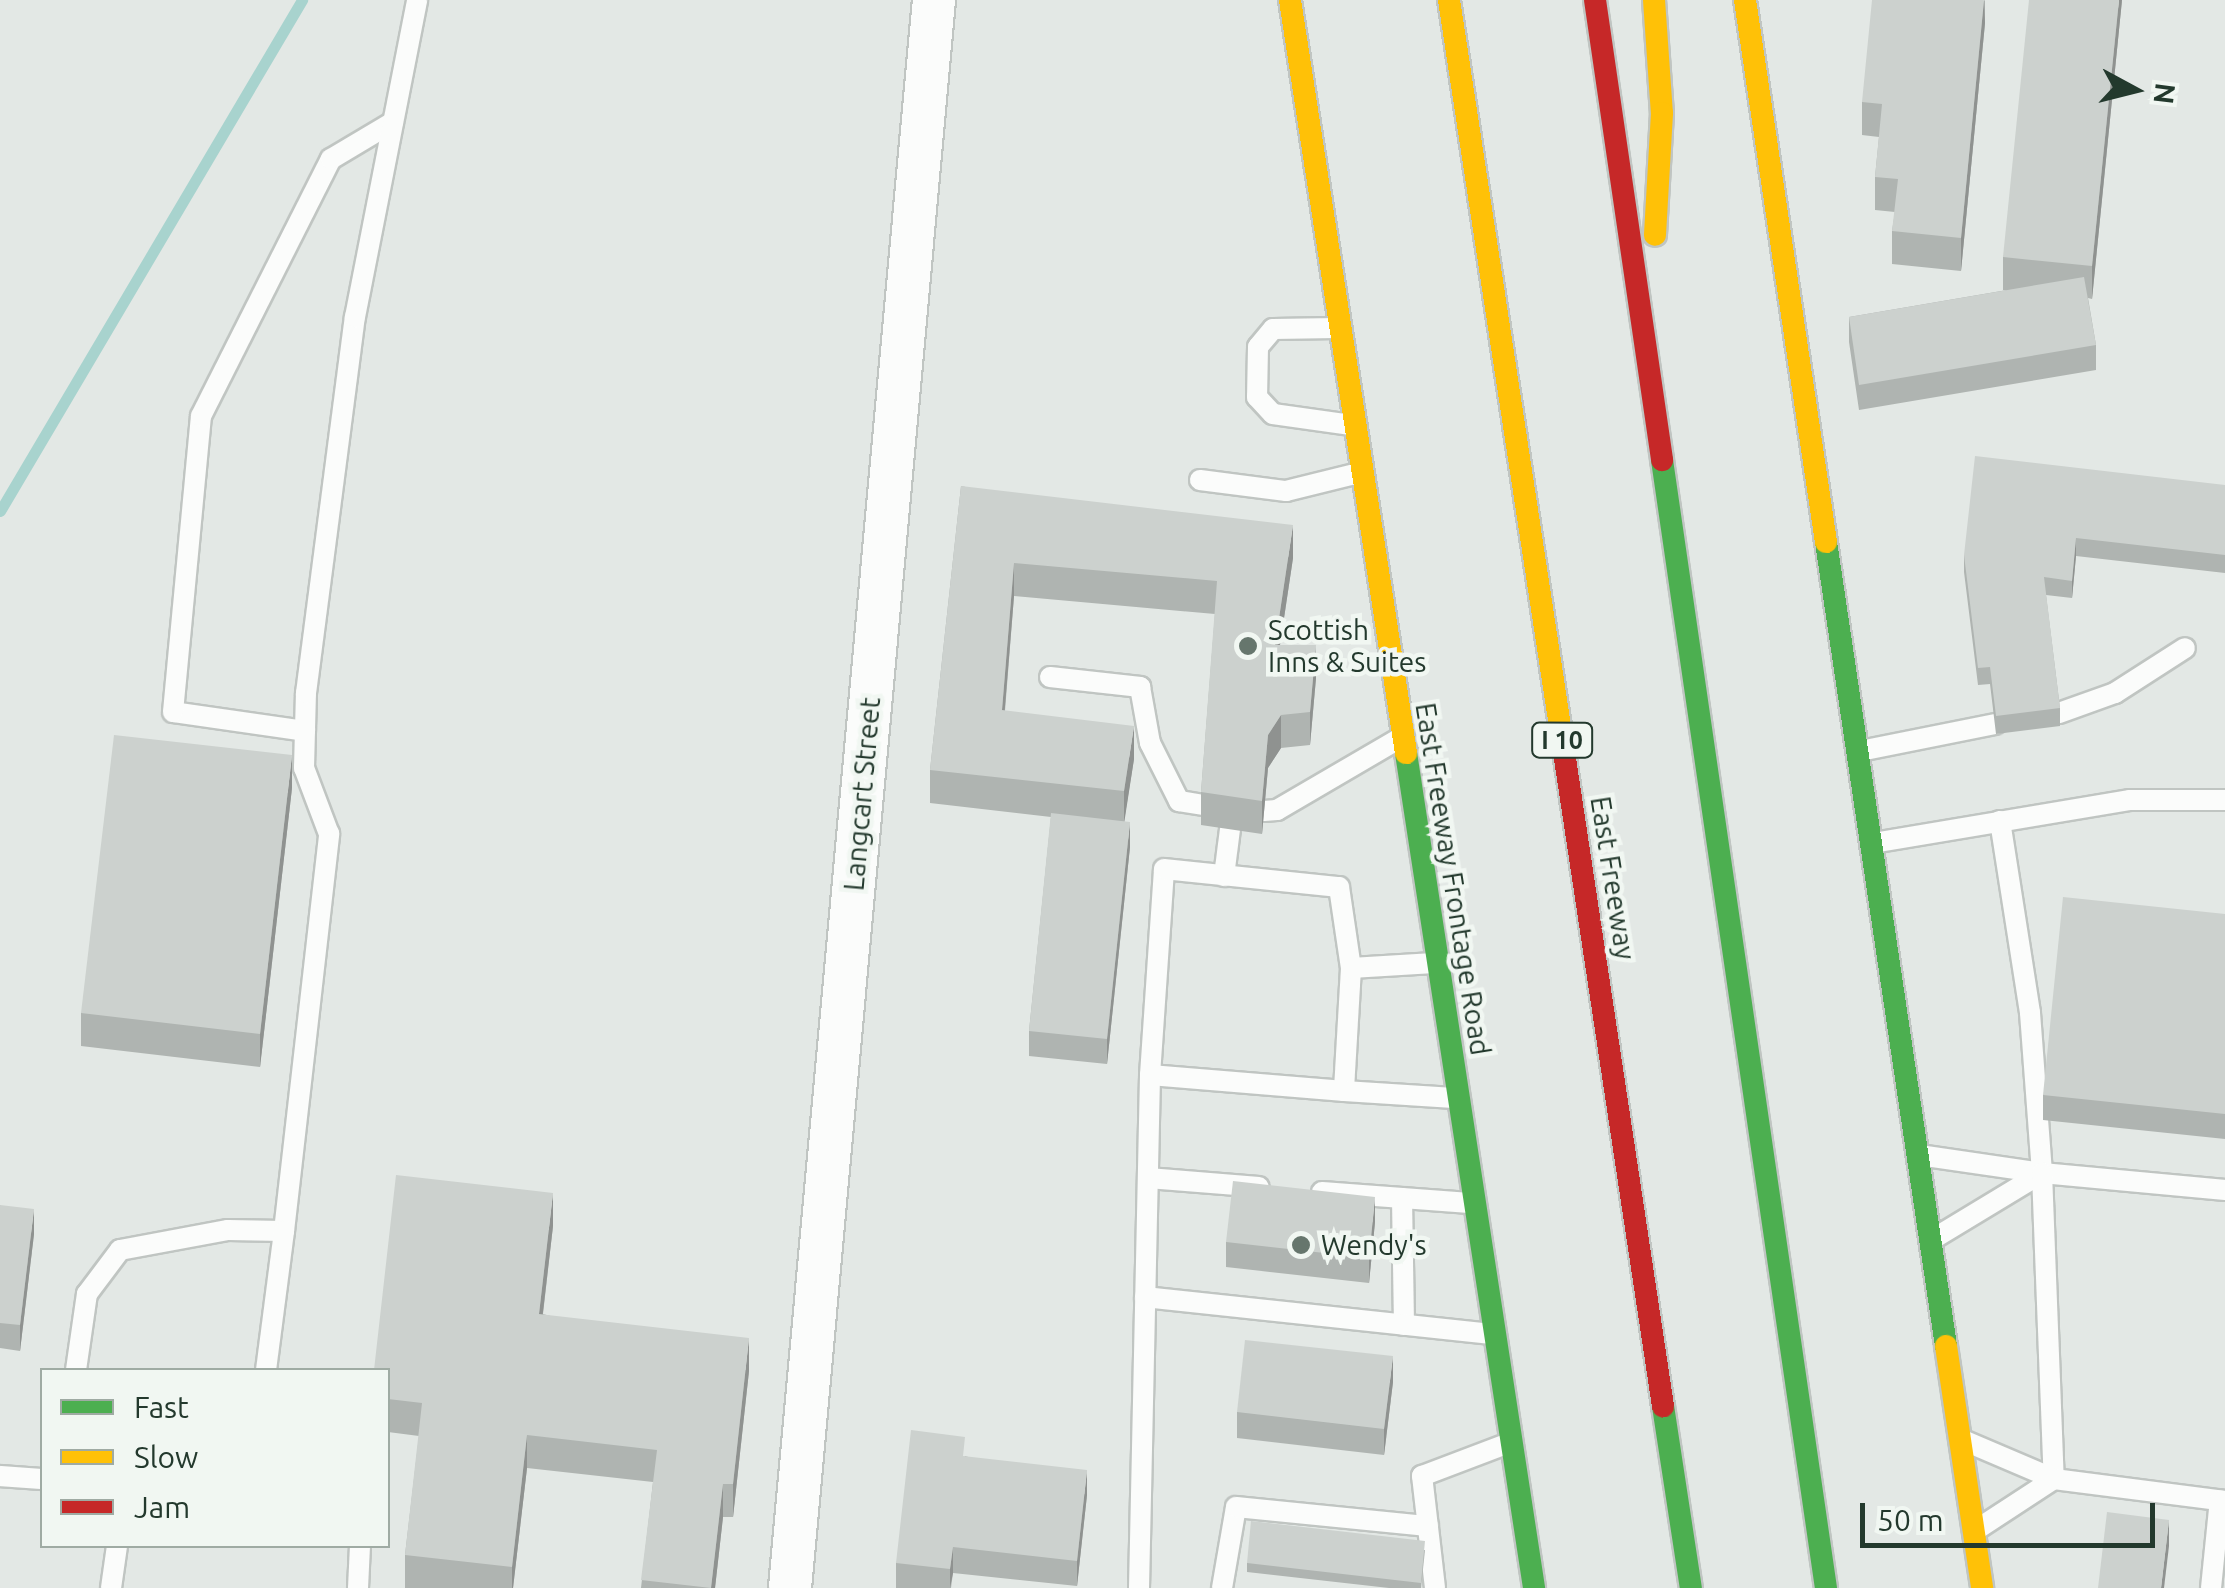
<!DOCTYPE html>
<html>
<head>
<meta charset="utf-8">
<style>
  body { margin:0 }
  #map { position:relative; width:2225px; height:1588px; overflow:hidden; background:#e3e8e5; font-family:Ubuntu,sans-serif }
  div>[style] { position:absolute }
  .stream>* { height:11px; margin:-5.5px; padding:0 5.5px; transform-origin:5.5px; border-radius:5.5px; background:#a8d3ce }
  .roads { filter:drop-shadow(2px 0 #c0c5c2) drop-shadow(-2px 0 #c0c5c2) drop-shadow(0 2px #c0c5c2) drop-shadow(0 -2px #c0c5c2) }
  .lane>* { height:20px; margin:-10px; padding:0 10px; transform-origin:10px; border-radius:10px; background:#fbfcfb }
  .street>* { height:42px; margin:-21px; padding:0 21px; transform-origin:21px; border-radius:21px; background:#fbfcfb }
  .fast>* { height:22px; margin:-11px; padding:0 11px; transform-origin:11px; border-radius:11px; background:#4caf50 }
  .slow>* { height:22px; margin:-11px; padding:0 11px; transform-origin:11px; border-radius:11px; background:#ffc107 }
  .jam>* { height:22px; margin:-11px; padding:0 11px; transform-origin:11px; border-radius:11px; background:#c62828 }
  .wall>* { inset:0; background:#afb4b1 }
  .shaded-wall>* { inset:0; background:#8f9290 }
  .building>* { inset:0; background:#ccd1ce }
  .dots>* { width:28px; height:28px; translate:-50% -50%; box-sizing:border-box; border:5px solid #f1f7f2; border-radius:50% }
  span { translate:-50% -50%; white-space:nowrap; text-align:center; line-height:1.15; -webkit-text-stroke:9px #f1f7f2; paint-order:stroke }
  .shield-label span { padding:2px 8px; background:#f1f7f2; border:2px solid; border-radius:8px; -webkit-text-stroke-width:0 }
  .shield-label { font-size:25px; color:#23392d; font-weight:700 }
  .poi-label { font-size:28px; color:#23392d }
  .left { translate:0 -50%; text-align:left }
  .street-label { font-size:28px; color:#23392d }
  .legend { position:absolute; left:40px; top:1368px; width:350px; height:180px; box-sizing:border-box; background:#f1f7f2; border:2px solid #9faba3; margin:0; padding:12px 18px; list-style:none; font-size:30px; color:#23392d }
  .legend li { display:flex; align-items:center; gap:20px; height:50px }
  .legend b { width:50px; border:2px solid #9faba3 }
  .north { position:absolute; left:2085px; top:40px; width:100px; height:100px; -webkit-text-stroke:8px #f1f7f2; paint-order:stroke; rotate:97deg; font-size:28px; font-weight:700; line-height:40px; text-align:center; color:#23392d }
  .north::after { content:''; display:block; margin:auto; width:35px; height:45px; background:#23392d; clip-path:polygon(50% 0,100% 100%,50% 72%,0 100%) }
  .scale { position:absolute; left:1860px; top:1503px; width:295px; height:45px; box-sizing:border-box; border:5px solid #23392d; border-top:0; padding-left:12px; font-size:30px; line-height:35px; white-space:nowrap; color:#23392d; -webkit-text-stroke:8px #f1f7f2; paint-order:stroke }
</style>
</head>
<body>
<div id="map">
  <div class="stream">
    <div style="left:0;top:511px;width:594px;rotate:-59.42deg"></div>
  </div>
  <div class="roads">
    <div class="lane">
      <div style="left:1337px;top:328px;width:64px;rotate:179.1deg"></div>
      <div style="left:1273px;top:329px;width:23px;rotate:130deg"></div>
      <div style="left:1258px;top:347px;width:50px;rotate:91.1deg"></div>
      <div style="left:1257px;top:397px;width:23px;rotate:47deg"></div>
      <div style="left:1273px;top:414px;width:79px;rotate:8deg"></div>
      <div style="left:1200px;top:480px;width:87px;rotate:7.3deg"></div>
      <div style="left:1286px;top:491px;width:75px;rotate:-13.9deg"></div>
      <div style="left:1050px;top:677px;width:91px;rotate:6.3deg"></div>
      <div style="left:1140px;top:687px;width:57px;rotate:79.9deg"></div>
      <div style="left:1150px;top:743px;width:65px;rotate:63.4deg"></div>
      <div style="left:1179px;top:801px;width:24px;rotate:9deg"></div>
      <div style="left:2059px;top:713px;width:59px;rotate:-19.7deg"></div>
      <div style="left:2115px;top:693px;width:83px;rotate:-32.7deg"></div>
      <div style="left:305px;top:731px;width:133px;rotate:-171.8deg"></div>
      <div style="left:173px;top:712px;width:297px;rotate:-84.6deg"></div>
      <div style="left:201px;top:416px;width:288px;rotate:-63.2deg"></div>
      <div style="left:331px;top:159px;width:72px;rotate:-30.8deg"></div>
      <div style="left:1860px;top:751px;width:138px;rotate:-11.3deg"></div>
      <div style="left:1264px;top:811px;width:13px;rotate:-4deg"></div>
      <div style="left:1277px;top:810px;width:143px;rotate:-30.3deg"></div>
      <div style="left:2000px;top:821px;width:194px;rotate:81.1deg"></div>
      <div style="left:2030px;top:1013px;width:160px;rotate:85.7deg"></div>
      <div style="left:2042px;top:1173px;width:184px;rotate:5.3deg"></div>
      <div style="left:1873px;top:843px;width:261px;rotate:-9.5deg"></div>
      <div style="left:2130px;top:800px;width:95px"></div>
      <div style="left:1224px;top:876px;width:47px;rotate:-82.7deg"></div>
      <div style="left:1351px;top:968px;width:123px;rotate:93.3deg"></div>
      <div style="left:1344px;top:1091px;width:110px;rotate:3.6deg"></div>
      <div style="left:1150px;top:1075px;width:195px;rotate:4.7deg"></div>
      <div style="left:1919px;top:1155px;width:124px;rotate:8.3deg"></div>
      <div style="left:2042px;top:1173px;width:127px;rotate:148.8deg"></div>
      <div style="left:2042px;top:1173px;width:306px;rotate:87.8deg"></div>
      <div style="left:2054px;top:1479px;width:172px;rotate:7.3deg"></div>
      <div style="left:1148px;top:1178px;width:111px;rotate:4.6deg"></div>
      <div style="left:1322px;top:1192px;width:148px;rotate:4.3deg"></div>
      <div style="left:1402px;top:1198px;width:127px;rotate:89.1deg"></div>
      <div style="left:1145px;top:1297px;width:348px;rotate:6.1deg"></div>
      <div style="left:76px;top:1370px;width:77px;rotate:-81.8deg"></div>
      <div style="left:87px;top:1294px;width:55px;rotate:-53.1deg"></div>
      <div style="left:120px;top:1250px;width:110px;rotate:-10.5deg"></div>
      <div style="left:228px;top:1230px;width:56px;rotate:1deg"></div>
      <div style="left:284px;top:1231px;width:400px;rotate:-83.5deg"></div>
      <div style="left:329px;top:834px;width:71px;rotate:-110.7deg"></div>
      <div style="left:304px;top:768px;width:75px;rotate:-88.5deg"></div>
      <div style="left:306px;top:693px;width:379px;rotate:-82.6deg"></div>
      <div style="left:355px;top:317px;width:323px;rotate:-78.9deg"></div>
      <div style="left:266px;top:1370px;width:140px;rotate:-82.6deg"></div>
      <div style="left:1965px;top:1441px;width:97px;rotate:23.1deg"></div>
      <div style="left:2054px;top:1479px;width:93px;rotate:146.8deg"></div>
      <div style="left:0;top:1476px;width:42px;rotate:4.1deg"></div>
      <div style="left:111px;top:1588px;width:42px;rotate:-81.9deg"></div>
      <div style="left:358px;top:1588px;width:42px;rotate:-87.3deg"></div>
      <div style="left:1139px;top:1588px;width:513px;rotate:-88.77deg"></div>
      <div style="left:1150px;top:1075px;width:206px;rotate:-86.1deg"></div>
      <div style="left:1164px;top:869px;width:176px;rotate:5.9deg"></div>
      <div style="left:1339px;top:887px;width:82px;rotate:81.6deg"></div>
      <div style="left:1351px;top:968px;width:83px;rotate:-3.4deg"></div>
      <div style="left:1222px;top:1588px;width:82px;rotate:-80.2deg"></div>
      <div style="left:1236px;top:1507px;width:193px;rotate:5.7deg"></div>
      <div style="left:1435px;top:1588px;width:113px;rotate:-96.6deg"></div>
      <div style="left:1422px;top:1476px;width:93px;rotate:-20.8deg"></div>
      <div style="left:2211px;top:1588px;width:88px;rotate:-84.2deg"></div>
    </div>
    <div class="street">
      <div style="left:790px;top:1588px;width:1595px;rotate:-84.82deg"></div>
    </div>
    <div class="fast">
      <div style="left:1662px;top:460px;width:1140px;rotate:81.73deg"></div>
      <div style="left:1826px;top:542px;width:813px;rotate:81.51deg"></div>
      <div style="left:1406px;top:753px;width:845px;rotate:81.28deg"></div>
      <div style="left:1663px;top:1406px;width:184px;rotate:81.3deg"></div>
    </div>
    <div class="slow">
      <div style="left:1290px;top:0;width:762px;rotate:81.24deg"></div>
      <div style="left:1449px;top:0;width:748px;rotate:81.31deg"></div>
      <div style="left:1654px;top:0;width:113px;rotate:86deg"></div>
      <div style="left:1662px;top:113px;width:122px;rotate:93.3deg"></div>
      <div style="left:1745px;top:0;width:548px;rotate:81.5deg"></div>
      <div style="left:1946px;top:1346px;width:245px;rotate:81.5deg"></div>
    </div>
    <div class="jam">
      <div style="left:1595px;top:0;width:465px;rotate:81.7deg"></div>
      <div style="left:1562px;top:739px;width:675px;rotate:81.39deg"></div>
    </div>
  </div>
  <div class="wall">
    <div style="clip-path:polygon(1985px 0,1985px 23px,1961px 271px,1892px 264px,1892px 231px,1895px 212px,1875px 210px,1875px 177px,1879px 137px,1862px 135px,1862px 102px)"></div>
    <div style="clip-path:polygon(2122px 0,2092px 299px,2088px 298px,2096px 345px,2096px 370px,1859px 410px,1849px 342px,1849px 317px,2007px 290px,2003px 290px,2003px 257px)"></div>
    <div style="clip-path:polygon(2225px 485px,2225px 573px,2076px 556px,2072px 598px,2046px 595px,2060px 708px,2060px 726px,1996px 734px,1990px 684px,1978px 685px,1964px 572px,1964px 555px)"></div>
    <div style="clip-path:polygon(961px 486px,1293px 558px,1280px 645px,1316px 678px,1310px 745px,1281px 748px,1268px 768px,1262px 834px,1201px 825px,1201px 792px,1215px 614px,1014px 596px,1005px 711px,1134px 759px,1124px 821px,1130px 847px,1107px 1064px,1029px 1056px,1029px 1031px,1051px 817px,930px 803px,930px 770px)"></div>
    <div style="clip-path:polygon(292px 788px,260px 1067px,81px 1046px,81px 1013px)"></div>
    <div style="clip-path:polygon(2225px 914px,2225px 1139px,2043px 1120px,2043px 1095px)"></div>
    <div style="clip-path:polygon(0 1205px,34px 1234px,20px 1351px,0 1348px)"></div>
    <div style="clip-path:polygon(1375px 1222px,1369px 1283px,1226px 1267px,1226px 1242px)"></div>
    <div style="clip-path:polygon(553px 1226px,543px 1314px,749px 1371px,733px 1517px,723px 1517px,715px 1588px,641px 1588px,653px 1482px,527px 1468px,513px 1588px,405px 1588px,405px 1555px,419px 1436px,388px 1432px,388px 1370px)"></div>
    <div style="clip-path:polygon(1393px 1382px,1384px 1455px,1237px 1438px,1237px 1412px)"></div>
    <div style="clip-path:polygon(965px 1456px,1087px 1495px,1077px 1586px,953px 1573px,951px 1588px,896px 1588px,896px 1563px)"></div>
    <div style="clip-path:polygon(1425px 1550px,1421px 1588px,1389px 1588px,1247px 1572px,1247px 1563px)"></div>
  </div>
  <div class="shaded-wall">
    <div style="clip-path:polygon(1984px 0,1985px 23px,1961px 271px,1961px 238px)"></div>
    <div style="clip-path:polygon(2119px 0,2122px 0,2092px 299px,2092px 266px)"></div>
    <div style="clip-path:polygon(1293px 525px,1293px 558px,1275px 678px,1275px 645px)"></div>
    <div style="clip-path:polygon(2076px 538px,2076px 556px,2072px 598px,2072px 581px)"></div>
    <div style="clip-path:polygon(1014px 563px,1014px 596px,1002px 743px,1002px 710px)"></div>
    <div style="clip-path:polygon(1316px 645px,1316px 678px,1310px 745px,1310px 712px)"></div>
    <div style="clip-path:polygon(1281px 715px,1281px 748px,1268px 768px,1262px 834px,1262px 801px,1268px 735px)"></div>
    <div style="clip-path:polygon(1134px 726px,1134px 759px,1124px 824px,1124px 791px)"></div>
    <div style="clip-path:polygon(292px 755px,292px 788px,260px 1067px,260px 1034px)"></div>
    <div style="clip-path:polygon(1130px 822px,1130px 847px,1107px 1064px,1107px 1039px)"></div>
    <div style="clip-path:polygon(553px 1193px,553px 1226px,539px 1346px,539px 1314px)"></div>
    <div style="clip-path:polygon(1375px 1197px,1375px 1222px,1369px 1283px,1369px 1258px)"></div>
    <div style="clip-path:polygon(34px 1209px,34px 1234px,20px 1351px,20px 1325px)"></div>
    <div style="clip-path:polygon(749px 1338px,749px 1371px,733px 1517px,733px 1484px)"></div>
    <div style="clip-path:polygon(1393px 1356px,1393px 1382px,1384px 1455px,1384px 1429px)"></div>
    <div style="clip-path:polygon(527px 1435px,527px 1468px,513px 1588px,512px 1588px,512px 1567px)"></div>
    <div style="clip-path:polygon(1087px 1470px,1087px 1495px,1077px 1586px,1077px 1561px)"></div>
    <div style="clip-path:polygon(723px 1484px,723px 1517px,715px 1588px,711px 1588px)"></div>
    <div style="clip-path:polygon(2169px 1520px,2169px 1546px,2164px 1588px,2161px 1588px)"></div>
    <div style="clip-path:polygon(953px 1547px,953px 1573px,950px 1588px,950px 1569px)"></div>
  </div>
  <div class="building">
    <div style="clip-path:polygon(1872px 0,1984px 0,1961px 238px,1892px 231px,1898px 179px,1875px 177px,1882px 104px,1862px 102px)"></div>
    <div style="clip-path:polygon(2029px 0,2119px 0,2092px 266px,2003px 257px)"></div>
    <div style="clip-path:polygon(2084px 277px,2096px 345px,1859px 385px,1849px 317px)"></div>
    <div style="clip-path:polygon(1975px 456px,2225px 485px,2225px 555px,2076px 538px,2072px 581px,2044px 577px,2060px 708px,1996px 716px,1990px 667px,1978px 668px,1964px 555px)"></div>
    <div style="clip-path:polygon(961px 486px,1293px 525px,1275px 645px,1316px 645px,1310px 712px,1281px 715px,1268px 735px,1262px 801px,1201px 792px,1217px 581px,1014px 563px,1002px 710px,1134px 726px,1124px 791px,930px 770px)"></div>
    <div style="clip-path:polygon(114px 735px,292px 755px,260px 1034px,81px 1013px)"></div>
    <div style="clip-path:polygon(1051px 813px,1130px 822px,1107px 1039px,1029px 1031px)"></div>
    <div style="clip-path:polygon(2063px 897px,2225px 914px,2225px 1114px,2043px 1095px)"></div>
    <div style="clip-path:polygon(396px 1175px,553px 1193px,539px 1314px,749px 1338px,733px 1484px,723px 1484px,711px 1588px,641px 1580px,657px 1450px,527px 1435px,512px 1567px,405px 1555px,422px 1403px,388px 1399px,388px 1370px,374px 1370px)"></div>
    <div style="clip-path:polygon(1233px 1181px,1375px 1197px,1369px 1258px,1226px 1242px)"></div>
    <div style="clip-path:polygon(0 1205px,34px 1209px,20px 1325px,0 1323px)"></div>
    <div style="clip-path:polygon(1245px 1340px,1393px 1356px,1384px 1429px,1237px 1412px)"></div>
    <div style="clip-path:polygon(911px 1430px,965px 1437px,963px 1456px,1087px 1470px,1077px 1561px,953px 1547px,950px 1569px,896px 1563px)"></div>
    <div style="clip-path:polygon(2107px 1512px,2169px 1520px,2161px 1588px,2098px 1588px)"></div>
    <div style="clip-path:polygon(1251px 1521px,1425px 1541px,1421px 1583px,1247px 1563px)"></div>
  </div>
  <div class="dots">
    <div style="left:1248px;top:646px;background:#66766d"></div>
    <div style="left:1301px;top:1245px;background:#66766d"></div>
  </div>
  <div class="shield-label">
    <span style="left:1562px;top:740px">I 10</span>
  </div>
  <div class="poi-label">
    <span class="left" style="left:1268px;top:646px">Scottish<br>Inns &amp; Suites</span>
    <span class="left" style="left:1321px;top:1245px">Wendy's</span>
  </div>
  <div class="street-label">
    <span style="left:862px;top:794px;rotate:-85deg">Langcart Street</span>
    <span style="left:1613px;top:878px;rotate:81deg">East Freeway</span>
    <span style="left:1453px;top:879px;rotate:81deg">East Freeway Frontage Road</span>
  </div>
  <ul class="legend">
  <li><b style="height:12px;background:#4caf50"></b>Fast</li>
  <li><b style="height:12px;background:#ffc107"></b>Slow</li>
  <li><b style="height:12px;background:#c62828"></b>Jam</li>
  </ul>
  <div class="north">N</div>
  <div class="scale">50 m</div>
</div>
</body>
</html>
